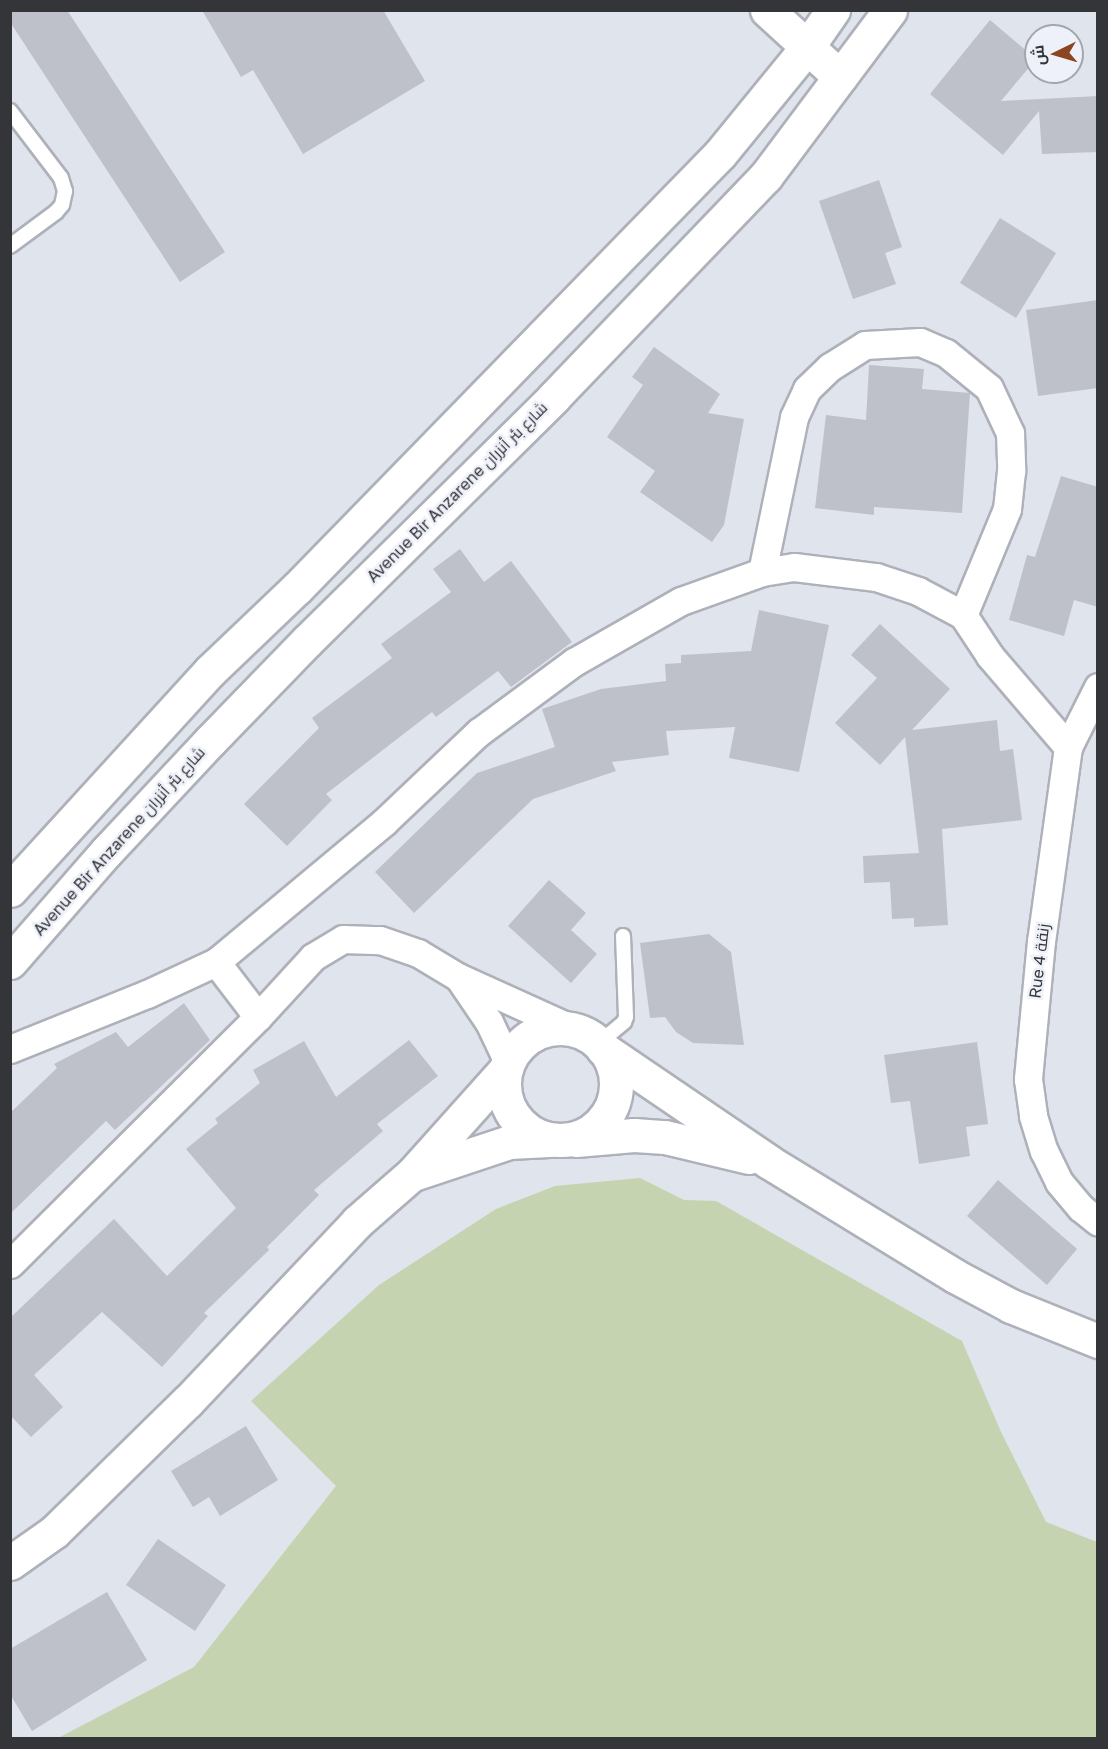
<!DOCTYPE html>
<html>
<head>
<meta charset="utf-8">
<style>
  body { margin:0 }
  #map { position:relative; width:1108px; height:1749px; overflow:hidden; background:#e0e4ec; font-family:"Golos Text",Cairo,sans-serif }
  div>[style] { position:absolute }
  .green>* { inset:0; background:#c6d3b0 }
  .building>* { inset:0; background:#bec1c9 }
  .roads { filter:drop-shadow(2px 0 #aeb1b9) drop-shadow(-2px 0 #aeb1b9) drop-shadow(0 2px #aeb1b9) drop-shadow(0 -2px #aeb1b9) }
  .lane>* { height:14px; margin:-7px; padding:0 7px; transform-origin:7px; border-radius:7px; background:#fff }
  .street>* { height:27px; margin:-13.5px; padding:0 13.5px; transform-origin:13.5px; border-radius:13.5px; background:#fff }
  .secondary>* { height:33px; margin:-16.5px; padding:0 16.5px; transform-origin:16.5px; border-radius:16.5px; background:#fff }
  .secondary>.ring { margin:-16.5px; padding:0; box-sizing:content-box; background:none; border:33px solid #fff; border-radius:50% }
  .primary>* { height:33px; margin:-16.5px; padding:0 16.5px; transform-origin:16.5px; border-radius:16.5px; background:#fff }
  span { translate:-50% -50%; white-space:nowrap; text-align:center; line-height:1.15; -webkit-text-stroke:5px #eef1f9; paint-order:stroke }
  .street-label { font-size:16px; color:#343538 }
  .frame { position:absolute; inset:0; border:12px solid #343538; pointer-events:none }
  .north { position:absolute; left:1024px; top:24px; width:60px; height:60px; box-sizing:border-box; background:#eef1f9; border:2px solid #a4a6ac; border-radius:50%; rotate:265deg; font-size:16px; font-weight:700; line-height:24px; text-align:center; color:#343538 }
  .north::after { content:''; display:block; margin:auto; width:21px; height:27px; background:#8c4521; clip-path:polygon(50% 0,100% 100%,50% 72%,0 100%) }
</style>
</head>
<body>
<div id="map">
  <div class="green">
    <div style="clip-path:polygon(640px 1178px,684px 1200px,716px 1201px,962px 1341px,1001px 1432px,1046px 1522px,1097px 1542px,1097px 1738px,58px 1738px,194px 1667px,336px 1486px,251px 1401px,379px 1285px,496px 1209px,555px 1186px)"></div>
  </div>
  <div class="building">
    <div style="clip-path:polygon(10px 10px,67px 10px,225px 252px,180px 282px,10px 22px)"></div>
    <div style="clip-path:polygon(202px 10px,383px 10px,425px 81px,303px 154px,253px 70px,241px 77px)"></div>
    <div style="clip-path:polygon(990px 20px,1036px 59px,1001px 101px,1098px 96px,1098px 152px,1042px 154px,1039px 111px,1003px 155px,930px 94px)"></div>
    <div style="clip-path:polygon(879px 180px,902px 247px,885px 253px,896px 284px,853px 299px,819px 201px)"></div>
    <div style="clip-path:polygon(1000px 218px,1056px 253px,1016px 318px,960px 283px)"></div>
    <div style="clip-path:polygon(1098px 300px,1098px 388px,1038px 396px,1026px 310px)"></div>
    <div style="clip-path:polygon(654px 347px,720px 394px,708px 413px,744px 419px,724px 525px,712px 542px,640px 492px,655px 471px,607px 437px,643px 385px,632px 377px)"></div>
    <div style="clip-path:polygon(869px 365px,924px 369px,922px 389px,970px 393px,962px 513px,874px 507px,874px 515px,815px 508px,826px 415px,866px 420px)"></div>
    <div style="clip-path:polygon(1061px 476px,1098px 487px,1098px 607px,1074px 600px,1064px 636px,1009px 620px,1027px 555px,1035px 557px)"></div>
    <div style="clip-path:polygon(460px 549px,484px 582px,511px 561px,572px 642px,511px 687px,498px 671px,436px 717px,432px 712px,326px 794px,332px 800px,287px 846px,244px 804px,319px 728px,312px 718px,392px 658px,381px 644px,451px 592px,433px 569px)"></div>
    <div style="clip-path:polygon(759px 610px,829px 625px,799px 772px,729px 758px,735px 727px,666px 731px,669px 755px,612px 762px,616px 771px,533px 799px,414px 913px,375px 872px,477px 773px,555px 747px,542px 709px,601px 689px,666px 681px,665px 664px,681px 663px,681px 655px,751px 651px)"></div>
    <div style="clip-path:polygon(880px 624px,950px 689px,912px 730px,997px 720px,1000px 751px,1013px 749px,1022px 820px,942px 829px,948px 925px,914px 927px,914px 918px,892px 919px,890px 882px,864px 883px,863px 856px,919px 853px,905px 737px,880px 765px,835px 723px,877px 678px,851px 655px)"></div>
    <div style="clip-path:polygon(549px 880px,586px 913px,571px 930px,597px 954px,571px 983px,508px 926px)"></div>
    <div style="clip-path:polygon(709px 934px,731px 952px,744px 1045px,693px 1043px,676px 1032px,665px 1017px,650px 1018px,640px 943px)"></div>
    <div style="clip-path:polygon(184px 1003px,210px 1040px,115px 1130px,106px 1121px,10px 1214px,10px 1113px,57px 1068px,54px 1064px,116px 1032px,128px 1047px)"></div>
    <div style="clip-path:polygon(409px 1040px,438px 1076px,377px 1124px,383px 1131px,314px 1190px,319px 1195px,267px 1247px,269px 1250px,204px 1313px,208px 1316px,162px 1367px,102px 1312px,34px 1375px,63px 1407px,31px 1437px,10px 1415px,10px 1318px,114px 1219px,167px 1276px,236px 1208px,186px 1149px,218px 1123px,215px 1119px,260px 1083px,253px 1070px,304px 1041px,336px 1097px)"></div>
    <div style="clip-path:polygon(977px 1042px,988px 1124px,966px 1127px,970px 1156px,919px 1164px,910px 1101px,891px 1103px,884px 1055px)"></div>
    <div style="clip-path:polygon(998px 1180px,1077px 1249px,1047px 1285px,967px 1216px)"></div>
    <div style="clip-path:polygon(246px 1426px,278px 1480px,220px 1516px,209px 1497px,193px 1507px,171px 1471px)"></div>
    <div style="clip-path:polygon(158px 1539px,226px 1585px,195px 1631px,126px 1585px)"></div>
    <div style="clip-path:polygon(107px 1592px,147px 1660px,32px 1731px,10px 1694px,10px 1649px)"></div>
  </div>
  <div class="roads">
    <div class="lane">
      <div style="left:10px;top:111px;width:84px;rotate:52.7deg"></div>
      <div style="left:61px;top:178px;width:14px;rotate:73deg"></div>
      <div style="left:65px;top:191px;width:14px;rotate:102deg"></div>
      <div style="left:62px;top:205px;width:9px;rotate:131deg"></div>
      <div style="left:56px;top:212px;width:57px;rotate:143.5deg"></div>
      <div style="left:599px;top:1043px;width:33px;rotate:-40deg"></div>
      <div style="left:624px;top:1022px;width:5px;rotate:-68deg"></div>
      <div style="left:626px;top:1017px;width:81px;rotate:-92.1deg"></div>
    </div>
    <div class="street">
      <div style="left:762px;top:572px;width:158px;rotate:-78.3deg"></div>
      <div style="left:794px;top:417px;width:31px;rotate:-65deg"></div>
      <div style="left:807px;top:389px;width:32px;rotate:-44deg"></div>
      <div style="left:830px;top:367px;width:41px;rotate:-32.2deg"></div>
      <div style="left:865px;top:345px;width:55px;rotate:-3.1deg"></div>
      <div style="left:920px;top:342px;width:28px;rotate:23deg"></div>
      <div style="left:946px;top:353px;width:55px;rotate:39.1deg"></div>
      <div style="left:989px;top:388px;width:50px;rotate:65deg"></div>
      <div style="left:1010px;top:433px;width:38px;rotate:88deg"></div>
      <div style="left:1011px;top:471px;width:38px;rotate:96deg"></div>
      <div style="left:1007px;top:509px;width:115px;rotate:112.5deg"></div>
      <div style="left:1098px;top:687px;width:67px;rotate:116.6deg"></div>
      <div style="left:1068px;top:747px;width:196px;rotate:97.9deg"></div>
      <div style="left:1041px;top:941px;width:139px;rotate:95.4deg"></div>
      <div style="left:1028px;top:1079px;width:37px;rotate:82deg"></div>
      <div style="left:1033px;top:1116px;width:37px;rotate:73deg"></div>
      <div style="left:1044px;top:1151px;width:34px;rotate:64deg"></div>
      <div style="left:1059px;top:1182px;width:34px;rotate:50deg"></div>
      <div style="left:1081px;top:1208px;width:22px;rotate:39deg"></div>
      <div style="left:216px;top:962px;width:69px;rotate:52.6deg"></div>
      <div style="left:459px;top:978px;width:53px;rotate:55.7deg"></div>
      <div style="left:489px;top:1022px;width:44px;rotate:64.6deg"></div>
      <div style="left:10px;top:1049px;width:148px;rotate:-21.9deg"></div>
      <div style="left:147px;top:994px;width:76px;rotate:-24.9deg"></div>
      <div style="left:216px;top:962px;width:219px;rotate:-39.8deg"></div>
      <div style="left:384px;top:822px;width:131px;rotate:-43.5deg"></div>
      <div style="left:479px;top:732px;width:118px;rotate:-36.4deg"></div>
      <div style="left:574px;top:662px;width:123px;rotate:-29.7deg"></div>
      <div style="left:681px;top:601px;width:86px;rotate:-19.7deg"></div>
      <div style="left:762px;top:572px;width:32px;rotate:-9deg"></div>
      <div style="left:794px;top:567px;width:83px;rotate:7deg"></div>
      <div style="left:876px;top:577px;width:44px;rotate:18.4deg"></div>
      <div style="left:918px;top:591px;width:51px;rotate:28.1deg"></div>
      <div style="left:963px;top:615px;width:49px;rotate:56.6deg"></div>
      <div style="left:990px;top:656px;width:120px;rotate:49.4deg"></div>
      <div style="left:10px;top:1264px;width:350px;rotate:-44.9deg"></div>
      <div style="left:258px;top:1017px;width:81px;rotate:-47.5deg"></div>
      <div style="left:313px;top:957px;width:35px;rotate:-31deg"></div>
      <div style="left:343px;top:939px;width:37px;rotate:2deg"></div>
      <div style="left:380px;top:940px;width:40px;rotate:18.9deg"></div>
      <div style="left:418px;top:953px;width:47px;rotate:31deg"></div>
      <div style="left:458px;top:977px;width:131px;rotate:24.4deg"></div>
    </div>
    <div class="secondary">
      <div style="left:767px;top:10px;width:99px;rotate:42.5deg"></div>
      <div class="ring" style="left:504px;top:1028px;width:79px;height:79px"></div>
      <div style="left:603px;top:1049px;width:201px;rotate:34.2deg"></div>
      <div style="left:769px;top:1162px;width:218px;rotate:31.5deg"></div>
      <div style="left:955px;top:1276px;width:64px;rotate:28.2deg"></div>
      <div style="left:1011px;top:1306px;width:94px;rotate:21.9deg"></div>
      <div style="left:576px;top:1140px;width:58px;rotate:-4.9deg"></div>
      <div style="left:634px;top:1135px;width:31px;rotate:4deg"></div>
      <div style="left:665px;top:1137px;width:86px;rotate:13.4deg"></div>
      <div style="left:416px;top:1173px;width:98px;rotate:-18.4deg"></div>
      <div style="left:509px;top:1142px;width:40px;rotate:-2.9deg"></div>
      <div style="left:10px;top:1563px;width:54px;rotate:-35.2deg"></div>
      <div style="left:54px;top:1532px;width:187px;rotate:-44.4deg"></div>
      <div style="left:188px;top:1401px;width:246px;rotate:-46.6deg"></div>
      <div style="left:357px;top:1222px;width:73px;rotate:-41.1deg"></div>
      <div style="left:412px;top:1174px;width:140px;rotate:-48.2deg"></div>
    </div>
    <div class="primary">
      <div style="left:10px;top:890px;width:297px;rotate:-47.6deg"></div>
      <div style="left:210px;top:671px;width:120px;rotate:-43.7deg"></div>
      <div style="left:297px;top:588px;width:606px;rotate:-45.74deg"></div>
      <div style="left:720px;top:154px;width:139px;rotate:-50.8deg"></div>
      <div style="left:808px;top:46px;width:44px;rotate:-55.2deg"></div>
      <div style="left:10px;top:962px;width:147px;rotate:-48.9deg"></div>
      <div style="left:107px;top:851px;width:151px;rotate:-46.9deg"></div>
      <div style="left:210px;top:741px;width:139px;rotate:-45.9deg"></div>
      <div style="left:307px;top:641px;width:347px;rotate:-44.6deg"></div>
      <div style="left:554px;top:397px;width:306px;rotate:-46.2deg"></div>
      <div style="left:766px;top:176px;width:207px;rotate:-53.2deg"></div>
    </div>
  </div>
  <div class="street-label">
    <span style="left:457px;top:492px;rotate:-45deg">Avenue Bir Anzarene شارع بئر أنزران</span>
    <span style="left:119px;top:841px;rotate:-48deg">Avenue Bir Anzarene شارع بئر أنزران</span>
    <span style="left:1039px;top:961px;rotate:-83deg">Rue 4 زنقة</span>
  </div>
  <div class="frame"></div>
  <div class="north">ش</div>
</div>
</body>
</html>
